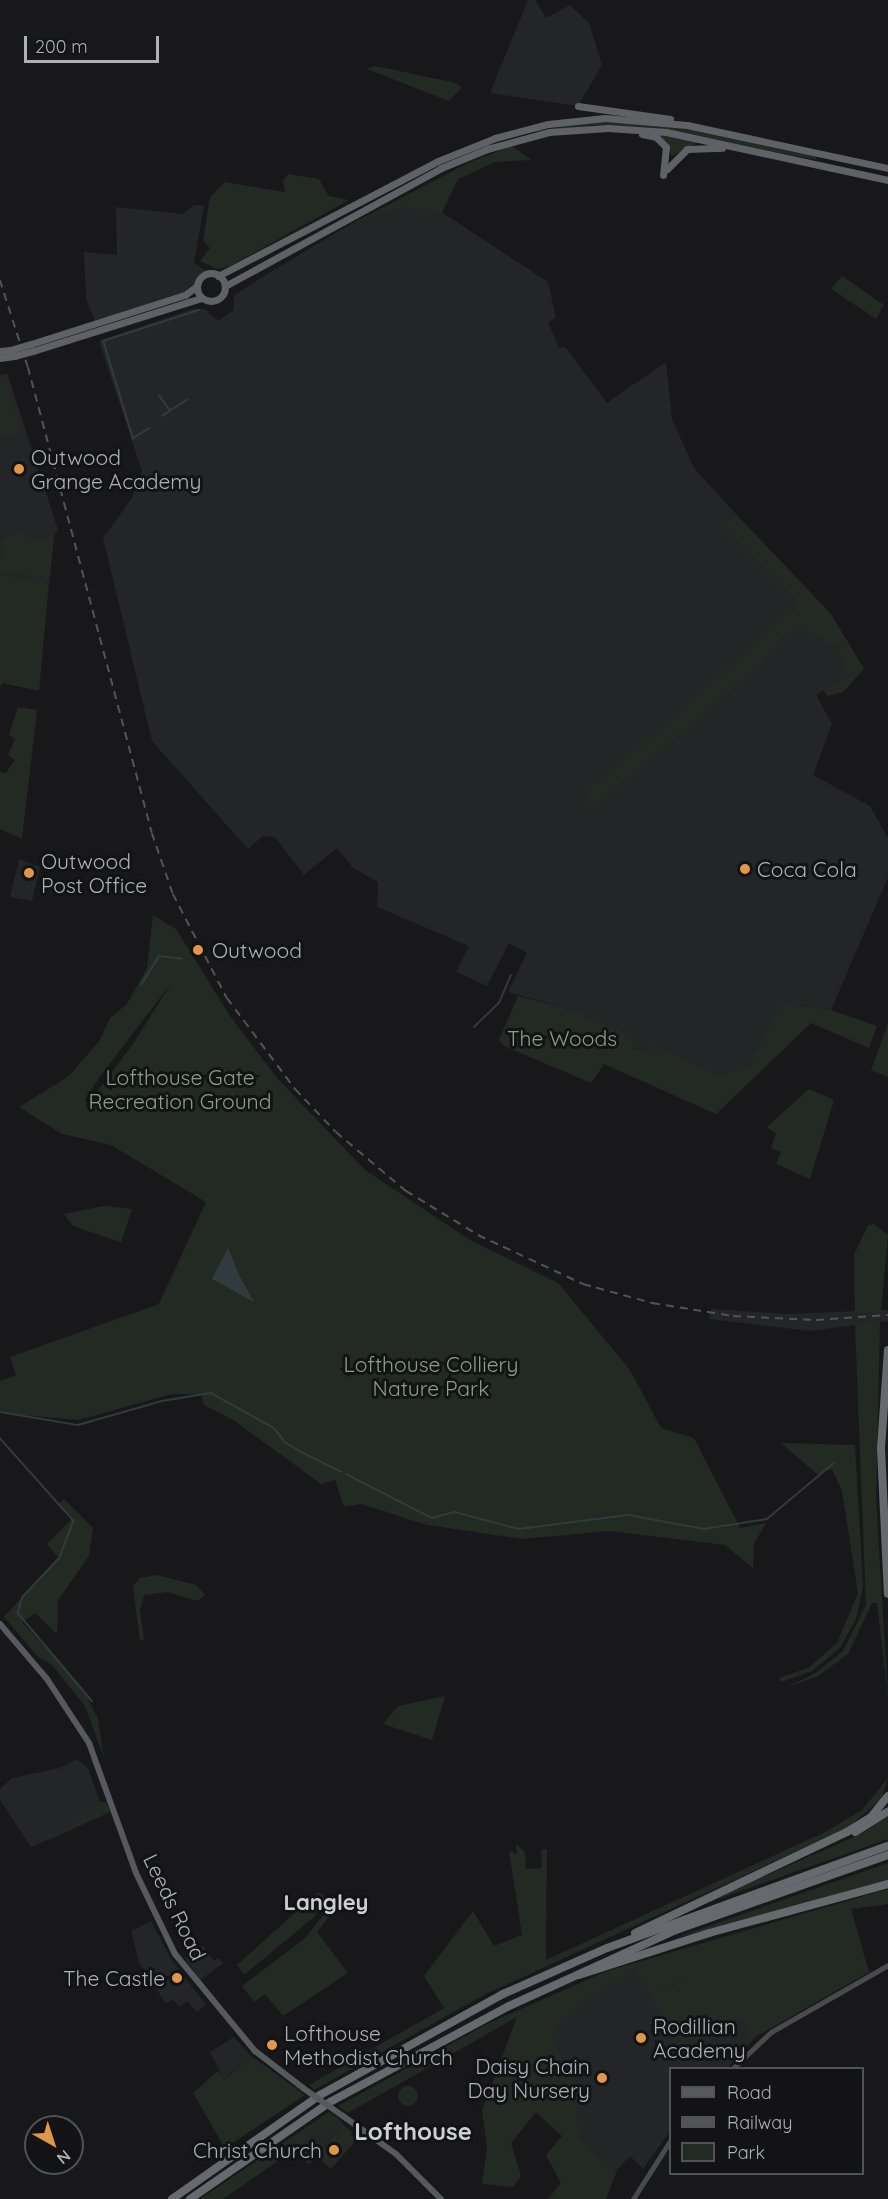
<!DOCTYPE html>
<html>
<head>
<meta charset="utf-8">
<style>
  body { margin:0 }
  #map { position:relative; width:888px; height:2199px; overflow:hidden; background:#18181a; font-family:Quicksand,sans-serif }
  div>[style] { position:absolute }
  .built>* { inset:0; background:#242527 }
  .green>* { inset:0; background:#232a23 }
  .round { border-radius:50% }
  .water>* { inset:0; background:#313b3f }
  .stream>* { height:1.5px; margin:-0.75px; padding:0 0.75px; transform-origin:0.75px; border-radius:0.75px; background:#313b3f }
  .secondary>* { height:5px; margin:-2.5px; padding:0 2.5px; transform-origin:2.5px; border-radius:2.5px; background:#484a4e }
  .primary>* { height:6px; margin:-3px; padding:0 3px; transform-origin:3px; border-radius:3px; background:#56595d }
  .trunk>* { height:7px; margin:-3.5px; padding:0 3.5px; transform-origin:3.5px; border-radius:3.5px; background:#5e6266 }
  .trunk>.ring { margin:-3.5px; padding:0; box-sizing:content-box; background:none; border:7px solid #5e6266; border-radius:50% }
  .motorway>* { height:8px; margin:-4px; padding:0 4px; transform-origin:4px; border-radius:4px; background:#666a6f }
  .rail>* { height:1.5px; margin-top:-0.75px; transform-origin:0; background:repeating-linear-gradient(90deg,#515357 0 8px,transparent 0 14px) }
  .primary-bridge>* { height:6px; margin:-3px; padding:0 3px; transform-origin:3px; border-radius:3px; background:#56595d }
  .trunk-bridge>* { height:7px; margin:-3.5px; padding:0 3.5px; transform-origin:3.5px; border-radius:3.5px; background:#5e6266 }
  .dots>* { width:16px; height:16px; translate:-50% -50%; box-sizing:border-box; border:3px solid #131315; border-radius:50% }
  span { translate:-50% -50%; white-space:nowrap; text-align:center; line-height:1.15; -webkit-text-stroke:6px #131315; paint-order:stroke }
  .poi-label { font-size:21px; color:#acb2b8 }
  .left { translate:0 -50%; text-align:left }
  .right { translate:-100% -50%; text-align:right }
  .park-label { font-size:21px; color:#87a185 }
  .street-label { font-size:21px; color:#acb2b8 }
  .neighbourhood-label { font-size:22px; color:#ccd0d5; font-weight:700 }
  .quarter-label { font-size:24px; color:#ccd0d5; font-weight:700 }
  .legend { position:absolute; left:669px; top:2067px; width:195px; height:108px; box-sizing:border-box; background:#131315; border:2px solid #505356; margin:0; padding:8px 10px; list-style:none; font-size:18px; color:#acb2b8 }
  .legend li { display:flex; align-items:center; gap:12px; height:30px }
  .legend b { width:30px; border:2px solid #505356 }
  .north { position:absolute; left:24px; top:2115px; width:60px; height:60px; box-sizing:border-box; background:#131315; border:2px solid #505356; border-radius:50%; rotate:141deg; font-size:16px; font-weight:700; line-height:24px; text-align:center; color:#acb2b8 }
  .north::after { content:''; display:block; margin:auto; width:21px; height:27px; background:#e19749; clip-path:polygon(50% 0,100% 100%,50% 72%,0 100%) }
  .scale { position:absolute; left:24px; top:36px; width:135px; height:27px; box-sizing:border-box; border:3px solid #acb2b8; border-top:0; padding-left:8px; font-size:18px; line-height:21px; white-space:nowrap; color:#acb2b8; -webkit-text-stroke:4px #131315; paint-order:stroke }
</style>
</head>
<body>
<div id="map">
  <div class="built">
    <div style="clip-path:polygon(528px 0,535px 0,546px 18px,570px 5px,589px 23px,602px 65px,578px 106px,490px 93px)"></div>
    <div style="clip-path:polygon(194px 205px,204px 205px,194px 263px,210px 273px,185px 295px,96px 323px,86px 299px,84px 252px,117px 255px,116px 207px,183px 214px)"></div>
    <div style="clip-path:polygon(404px 207px,443px 213px,548px 282px,556px 318px,548px 322px,559px 348px,565px 347px,607px 403px,666px 362px,672px 419px,694px 468px,736px 514px,721px 527px,799px 603px,799px 630px,839px 647px,847px 666px,847px 677px,816px 695px,832px 724px,813px 775px,870px 806px,888px 838px,888px 877px,831px 1010px,781px 1003px,749px 1066px,718px 1075px,652px 1046px,649px 1050px,631px 1048px,631px 1036px,566px 1008px,508px 992px,527px 953px,509px 943px,487px 986px,456px 972px,469px 946px,377px 907px,378px 882px,353px 868px,337px 848px,304px 875px,275px 837px,263px 836px,248px 849px,152px 741px,103px 538px,132px 498px,142px 471px,99px 341px,193px 309px,205px 309px,218px 321px,234px 310px,234px 296px,251px 284px,347px 226px)"></div>
    <div style="clip-path:polygon(7px 373px,58px 530px,54px 536px,49px 583px,0 574px,0 375px)"></div>
    <div style="clip-path:polygon(19px 859px,40px 867px,32px 901px,10px 897px)"></div>
    <div style="clip-path:polygon(711px 1309px,787px 1314px,888px 1310px,888px 1321px,809px 1331px,709px 1319px)"></div>
    <div style="clip-path:polygon(77px 1759px,88px 1768px,100px 1802px,97px 1810px,62px 1834px,31px 1847px,0 1800px,0 1789px,12px 1778px,59px 1768px)"></div>
    <div style="clip-path:polygon(151px 1921px,171px 1959px,206px 2005px,197px 2012px,187px 2001px,179px 2007px,173px 1999px,166px 2004px,139px 1962px,131px 1931px)"></div>
    <div style="clip-path:polygon(715px 1941px,869px 1972px,757px 2035px,728px 2068px,670px 2068px,670px 2131px,643px 2169px,630px 2156px,617px 2170px,590px 2149px,579px 2134px,518px 2017px,655px 1960px)"></div>
    <div style="clip-path:polygon(203px 1946px,214px 1961px,218px 1958px,224px 1963px,200px 1980px,185px 1958px)"></div>
    <div style="clip-path:polygon(234px 2037px,251px 2056px,224px 2079px,210px 2052px)"></div>
    <div style="clip-path:polygon(339px 2119px,343px 2124px,309px 2165px,293px 2150px)"></div>
  </div>
  <div class="green">
    <div style="clip-path:polygon(375px 66px,452px 82px,462px 87px,449px 101px,367px 69px)"></div>
    <div style="clip-path:polygon(595px 121px,700px 130px,814px 154px,817px 160px,639px 127px,594px 125px,517px 134px)"></div>
    <div style="clip-path:polygon(659px 135px,686px 139px,697px 143px,672px 156px)"></div>
    <div style="clip-path:polygon(512px 146px,531px 160px,495px 162px,458px 179px,442px 213px,404px 207px,347px 226px,470px 162px)"></div>
    <div style="clip-path:polygon(288px 174px,319px 179px,328px 196px,349px 200px,230px 266px,218px 269px,200px 261px,210px 248px,203px 241px,210px 197px,225px 182px,285px 192px,283px 181px)"></div>
    <div style="clip-path:polygon(842px 276px,884px 305px,876px 319px,831px 289px)"></div>
    <div style="clip-path:polygon(5px 378px,21px 431px,0 438px,0 379px)"></div>
    <div style="clip-path:polygon(736px 514px,831px 614px,864px 669px,843px 692px,827px 696px,824px 690px,847px 677px,839px 647px,799px 630px,786px 635px,759px 665px,593px 808px,584px 804px,588px 788px,607px 777px,799px 604px,721px 527px)"></div>
    <div style="clip-path:polygon(18px 533px,40px 541px,54px 536px,50px 577px,0 571px,3px 539px)"></div>
    <div style="clip-path:polygon(0 574px,49px 583px,39px 691px,2px 683px,0 688px)"></div>
    <div style="clip-path:polygon(18px 707px,37px 710px,22px 839px,0 829px,0 772px,6px 773px,15px 760px,8px 755px,15px 739px,9px 735px)"></div>
    <div style="clip-path:polygon(evenodd,153px 915px,176px 929px,230px 1016px,277px 1078px,365px 1170px,470px 1240px,558px 1283px,630px 1370px,661px 1428px,694px 1438px,740px 1528px,766px 1523px,754px 1544px,753px 1568px,725px 1545px,610px 1531px,521px 1539px,427px 1525px,361px 1504px,344px 1507px,335px 1480px,321px 1484px,235px 1421px,204px 1405px,201px 1394px,172px 1394px,78px 1420px,0 1413px,0 1381px,16px 1375px,10px 1357px,159px 1304px,206px 1202px,111px 1145px,62px 1134px,19px 1107px,69px 1076px,100px 1040px,110px 1018px,127px 1004px,147px 968px,153px 915px,172px 982px,133px 1044px,87px 1105px,85px 1100px,99px 1078px,172px 982px)"></div>
    <div style="clip-path:polygon(518px 996px,566px 1008px,632px 1036px,631px 1048px,649px 1050px,652px 1045px,718px 1075px,749px 1066px,781px 1003px,831px 1010px,877px 1026px,869px 1048px,811px 1023px,716px 1114px,604px 1064px,591px 1083px,504px 1046px,499px 1040px)"></div>
    <div style="clip-path:polygon(888px 1023px,888px 1077px,871px 1070px)"></div>
    <div style="clip-path:polygon(809px 1089px,834px 1100px,810px 1179px,776px 1164px,781px 1152px,771px 1148px,776px 1134px,767px 1127px)"></div>
    <div style="clip-path:polygon(104px 1206px,132px 1209px,121px 1242px,73px 1226px,64px 1214px)"></div>
    <div style="clip-path:polygon(874px 1224px,888px 1235px,881px 1311px,855px 1313px,854px 1255px,868px 1225px)"></div>
    <div style="clip-path:polygon(880px 1321px,876px 1498px,888px 1698px,877px 1603px,872px 1603px,848px 1654px,818px 1676px,783px 1689px,814px 1674px,843px 1651px,866px 1605px,855px 1324px)"></div>
    <div style="clip-path:polygon(781px 1443px,855px 1445px,863px 1587px,856px 1619px,840px 1648px,812px 1671px,781px 1682px,779px 1678px,808px 1668px,837px 1643px,858px 1593px,842px 1491px,832px 1469px,817px 1474px)"></div>
    <div style="clip-path:polygon(64px 1499px,93px 1528px,89px 1556px,58px 1600px,57px 1634px,35px 1613px,22px 1622px,83px 1688px,98px 1719px,104px 1758px,85px 1706px,52px 1665px,38px 1657px,4px 1617px,58px 1557px,47px 1544px,72px 1519px,58px 1505px)"></div>
    <div style="clip-path:polygon(156px 1575px,196px 1585px,205px 1595px,197px 1601px,168px 1592px,144px 1595px,140px 1611px,144px 1639px,140px 1641px,133px 1586px,140px 1578px)"></div>
    <div style="clip-path:polygon(445px 1696px,432px 1740px,383px 1724px,398px 1706px)"></div>
    <div style="clip-path:polygon(888px 1778px,881px 1800px,847px 1828px,486px 1994px,314px 2090px,309px 2085px,444px 2008px,424px 1976px,473px 1911px,494px 1946px,522px 1935px,509px 1851px,517px 1854px,516px 1844px,525px 1852px,526px 1869px,542px 1868px,541px 1850px,547px 1849px,546px 1960px,825px 1832px,862px 1810px)"></div>
    <div style="clip-path:polygon(100px 1802px,106px 1802px,110px 1812px,62px 1834px)"></div>
    <div style="clip-path:polygon(888px 1816px,888px 1839px,687px 1910px,861px 1834px)"></div>
    <div style="clip-path:polygon(888px 1863px,888px 1880px,672px 1939px,740px 1915px)"></div>
    <div style="clip-path:polygon(888px 1889px,888px 1904px,851px 1909px,869px 1972px,750px 2040px,742px 2017px,679px 2052px,668px 2031px,689px 2019px,667px 2027px,650px 1996px,699px 1973px,650px 1994px,634px 1968px,561px 2019px,553px 2037px,572px 2082px,579px 2134px,590px 2149px,617px 2170px,606px 2199px,548px 2199px,561px 2183px,546px 2155px,562px 2136px,536px 2112px,511px 2143px,521px 2176px,513px 2187px,482px 2184px,487px 2148px,482px 2110px,517px 2017px,348px 2113px,338px 2106px,489px 2023px,607px 1971px)"></div>
    <div style="clip-path:polygon(318px 1892px,325px 1896px,314px 1917px,244px 1975px,237px 1965px)"></div>
    <div style="clip-path:polygon(334px 1910px,317px 1932px,348px 1973px,283px 2016px,265px 1994px,254px 2002px,242px 1986px,304px 1939px,327px 1911px)"></div>
    <div style="clip-path:polygon(251px 2056px,305px 2095px,225px 2148px,193px 2093px,218px 2071px,225px 2079px)"></div>
    <div class="round" style="left:398px;top:2086px;width:20px;height:20px"></div>
    <div style="clip-path:polygon(329px 2112px,339px 2119px,223px 2199px,200px 2199px)"></div>
    <div style="clip-path:polygon(343px 2124px,358px 2138px,331px 2169px,317px 2156px)"></div>
  </div>
  <div class="water">
    <div style="clip-path:polygon(228px 1248px,240px 1277px,254px 1302px,212px 1279px)"></div>
  </div>
  <div class="stream">
    <div style="left:159px;top:395px;width:19px;rotate:54deg"></div>
    <div style="left:162px;top:416px;width:30px;rotate:-33deg"></div>
    <div style="left:150px;top:428px;width:20px;rotate:147deg"></div>
    <div style="left:133px;top:439px;width:102px;rotate:-107deg"></div>
    <div style="left:103px;top:341px;width:101px;rotate:-17.9deg"></div>
    <div style="left:141px;top:985px;width:34px;rotate:-58deg"></div>
    <div style="left:159px;top:956px;width:23px;rotate:7deg"></div>
    <div style="left:474px;top:1027px;width:35px;rotate:-44deg"></div>
    <div style="left:499px;top:1003px;width:30px;rotate:-67deg"></div>
    <div style="left:0;top:1412px;width:79px;rotate:9.5deg"></div>
    <div style="left:78px;top:1425px;width:87px;rotate:-15.9deg"></div>
    <div style="left:162px;top:1401px;width:50px;rotate:-9.3deg"></div>
    <div style="left:211px;top:1393px;width:72px;rotate:29.1deg"></div>
    <div style="left:274px;top:1428px;width:19px;rotate:51deg"></div>
    <div style="left:286px;top:1443px;width:22px;rotate:30deg"></div>
    <div style="left:305px;top:1454px;width:41px;rotate:25.9deg"></div>
    <div style="left:0;top:1438px;width:111px;rotate:48.3deg"></div>
    <div style="left:74px;top:1521px;width:40px;rotate:111deg"></div>
    <div style="left:60px;top:1558px;width:54px;rotate:133.5deg"></div>
    <div style="left:23px;top:1597px;width:17px;rotate:107deg"></div>
    <div style="left:18px;top:1613px;width:115px;rotate:49.9deg"></div>
    <div style="left:346px;top:1474px;width:97px;rotate:27.1deg"></div>
    <div style="left:432px;top:1518px;width:24px;rotate:-15deg"></div>
    <div style="left:455px;top:1512px;width:66px;rotate:14.9deg"></div>
    <div style="left:519px;top:1529px;width:111px;rotate:-7.3deg"></div>
    <div style="left:629px;top:1515px;width:76px;rotate:10.6deg"></div>
    <div style="left:704px;top:1529px;width:64px;rotate:-9deg"></div>
    <div style="left:767px;top:1519px;width:87px;rotate:-39.9deg"></div>
  </div>
  <div class="secondary">
    <div style="left:733px;top:2068px;width:52px;rotate:-43.5deg"></div>
    <div style="left:771px;top:2032px;width:135px;rotate:-29.8deg"></div>
    <div style="left:633px;top:2199px;width:69px;rotate:-57.5deg"></div>
  </div>
  <div class="primary">
    <div style="left:0;top:1624px;width:72px;rotate:49.5deg"></div>
    <div style="left:47px;top:1679px;width:77px;rotate:56.7deg"></div>
    <div style="left:89px;top:1743px;width:138px;rotate:70.1deg"></div>
    <div style="left:136px;top:1873px;width:90px;rotate:64.3deg"></div>
    <div style="left:175px;top:1954px;width:126px;rotate:50.5deg"></div>
    <div style="left:255px;top:2051px;width:61px;rotate:37.6deg"></div>
    <div style="left:343px;top:2116px;width:65px;rotate:35.6deg"></div>
    <div style="left:396px;top:2154px;width:64px;rotate:45deg"></div>
  </div>
  <div class="trunk">
    <div style="left:578px;top:106px;width:93px;rotate:8deg"></div>
    <div style="left:642px;top:134px;width:14px;rotate:12deg"></div>
    <div style="left:656px;top:137px;width:14px;rotate:45deg"></div>
    <div style="left:666px;top:147px;width:28px;rotate:96deg"></div>
    <div style="left:667px;top:169px;width:28px;rotate:-45deg"></div>
    <div style="left:687px;top:149px;width:35px;rotate:-2deg"></div>
    <div class="ring" style="left:197px;top:273px;width:21px;height:21px"></div>
    <div style="left:218px;top:276px;width:248px;rotate:-27.6deg"></div>
    <div style="left:438px;top:161px;width:61px;rotate:-22deg"></div>
    <div style="left:495px;top:138px;width:55px;rotate:-14.8deg"></div>
    <div style="left:548px;top:124px;width:57px;rotate:-6deg"></div>
    <div style="left:605px;top:118px;width:82px;rotate:4.9deg"></div>
    <div style="left:687px;top:125px;width:206px;rotate:12.1deg"></div>
    <div style="left:225px;top:286px;width:246px;rotate:-28.6deg"></div>
    <div style="left:441px;top:168px;width:50px;rotate:-22.4deg"></div>
    <div style="left:487px;top:149px;width:64px;rotate:-15.3deg"></div>
    <div style="left:549px;top:132px;width:59px;rotate:-3.9deg"></div>
    <div style="left:608px;top:128px;width:58px;rotate:3.9deg"></div>
    <div style="left:666px;top:132px;width:227px;rotate:12.2deg"></div>
    <div style="left:31px;top:344px;width:162px;rotate:-17.7deg"></div>
    <div style="left:185px;top:295px;width:15px;rotate:-37deg"></div>
    <div style="left:0;top:351px;width:10px;rotate:-6deg"></div>
    <div style="left:33px;top:351px;width:176px;rotate:-17.5deg"></div>
    <div style="left:0;top:358px;width:14px;rotate:-8deg"></div>
  </div>
  <div class="motorway">
    <div style="left:888px;top:1350px;width:98px;rotate:94.1deg"></div>
    <div style="left:881px;top:1448px;width:146px;rotate:87.3deg"></div>
    <div style="left:855px;top:1832px;width:39px;rotate:-32deg"></div>
    <div style="left:635px;top:1933px;width:235px;rotate:-25.5deg"></div>
    <div style="left:847px;top:1832px;width:28px;rotate:-32deg"></div>
    <div style="left:871px;top:1817px;width:27px;rotate:-51deg"></div>
    <div style="left:579px;top:1975px;width:137px;rotate:-17.9deg"></div>
    <div style="left:709px;top:1933px;width:186px;rotate:-15.3deg"></div>
    <div style="left:172px;top:2199px;width:181px;rotate:-35.1deg"></div>
    <div style="left:320px;top:2095px;width:209px;rotate:-28.9deg"></div>
    <div style="left:503px;top:1994px;width:114px;rotate:-23.9deg"></div>
    <div style="left:607px;top:1948px;width:299px;rotate:-20deg"></div>
    <div style="left:190px;top:2199px;width:170px;rotate:-34.7deg"></div>
    <div style="left:330px;top:2102px;width:203px;rotate:-28.2deg"></div>
    <div style="left:509px;top:2006px;width:183px;rotate:-24.5deg"></div>
    <div style="left:676px;top:1930px;width:225px;rotate:-19.5deg"></div>
  </div>
  <div class="rail">
    <div style="left:0;top:280px;width:91px;rotate:72.2deg"></div>
    <div style="left:28px;top:367px;width:482px;rotate:75.1deg"></div>
    <div style="left:152px;top:833px;width:65px;rotate:71deg"></div>
    <div style="left:173px;top:894px;width:117px;rotate:62.6deg"></div>
    <div style="left:227px;top:998px;width:114px;rotate:53.2deg"></div>
    <div style="left:295px;top:1089px;width:59px;rotate:46.4deg"></div>
    <div style="left:336px;top:1132px;width:92px;rotate:40.1deg"></div>
    <div style="left:406px;top:1191px;width:84px;rotate:31.4deg"></div>
    <div style="left:478px;top:1235px;width:116px;rotate:25deg"></div>
    <div style="left:583px;top:1284px;width:72px;rotate:15.4deg"></div>
    <div style="left:652px;top:1303px;width:82px;rotate:9.1deg"></div>
    <div style="left:733px;top:1316px;width:83px;rotate:2.8deg"></div>
    <div style="left:816px;top:1320px;width:72px;rotate:-4deg"></div>
  </div>
  <div class="primary-bridge">
    <div style="left:303px;top:2088px;width:49px;rotate:35deg"></div>
  </div>
  <div class="trunk-bridge">
    <div style="left:10px;top:350px;width:22px;rotate:-16deg"></div>
    <div style="left:14px;top:356px;width:20px;rotate:-15deg"></div>
  </div>
  <div class="dots">
    <div style="left:19px;top:469px;background:#e19749"></div>
    <div style="left:745px;top:869px;background:#e19749"></div>
    <div style="left:29px;top:873px;background:#e19749"></div>
    <div style="left:198px;top:950px;background:#e19749"></div>
    <div style="left:177px;top:1978px;background:#e19749"></div>
    <div style="left:641px;top:2038px;background:#e19749"></div>
    <div style="left:272px;top:2045px;background:#e19749"></div>
    <div style="left:602px;top:2078px;background:#e19749"></div>
    <div style="left:334px;top:2150px;background:#e19749"></div>
  </div>
  <div class="poi-label">
    <span class="left" style="left:31px;top:469px">Outwood<br>Grange Academy</span>
    <span class="left" style="left:41px;top:873px">Outwood<br>Post Office</span>
    <span class="left" style="left:757px;top:869px">Coca Cola</span>
    <span class="left" style="left:212px;top:950px">Outwood</span>
    <span class="right" style="left:165px;top:1978px">The Castle</span>
    <span class="left" style="left:653px;top:2038px">Rodillian<br>Academy</span>
    <span class="left" style="left:284px;top:2045px">Lofthouse<br>Methodist Church</span>
    <span class="right" style="left:590px;top:2078px">Daisy Chain<br>Day Nursery</span>
    <span class="right" style="left:322px;top:2150px">Christ Church</span>
  </div>
  <div class="park-label">
    <span style="left:562px;top:1038px">The Woods</span>
    <span style="left:180px;top:1089px">Lofthouse Gate<br>Recreation Ground</span>
    <span style="left:431px;top:1376px">Lofthouse Colliery<br>Nature Park</span>
  </div>
  <div class="street-label">
    <span style="left:175px;top:1907px;rotate:64deg">Leeds Road</span>
  </div>
  <div class="neighbourhood-label">
    <span style="left:326px;top:1903px">Langley</span>
  </div>
  <div class="quarter-label">
    <span style="left:413px;top:2132px">Lofthouse</span>
  </div>
  <ul class="legend">
  <li><b style="height:8px;background:#56595d"></b>Road</li>
  <li><b style="height:8px;background:#515357"></b>Railway</li>
  <li><b style="height:16px;background:#232a23"></b>Park</li>
  </ul>
  <div class="north">N</div>
  <div class="scale">200 m</div>
</div>
</body>
</html>
